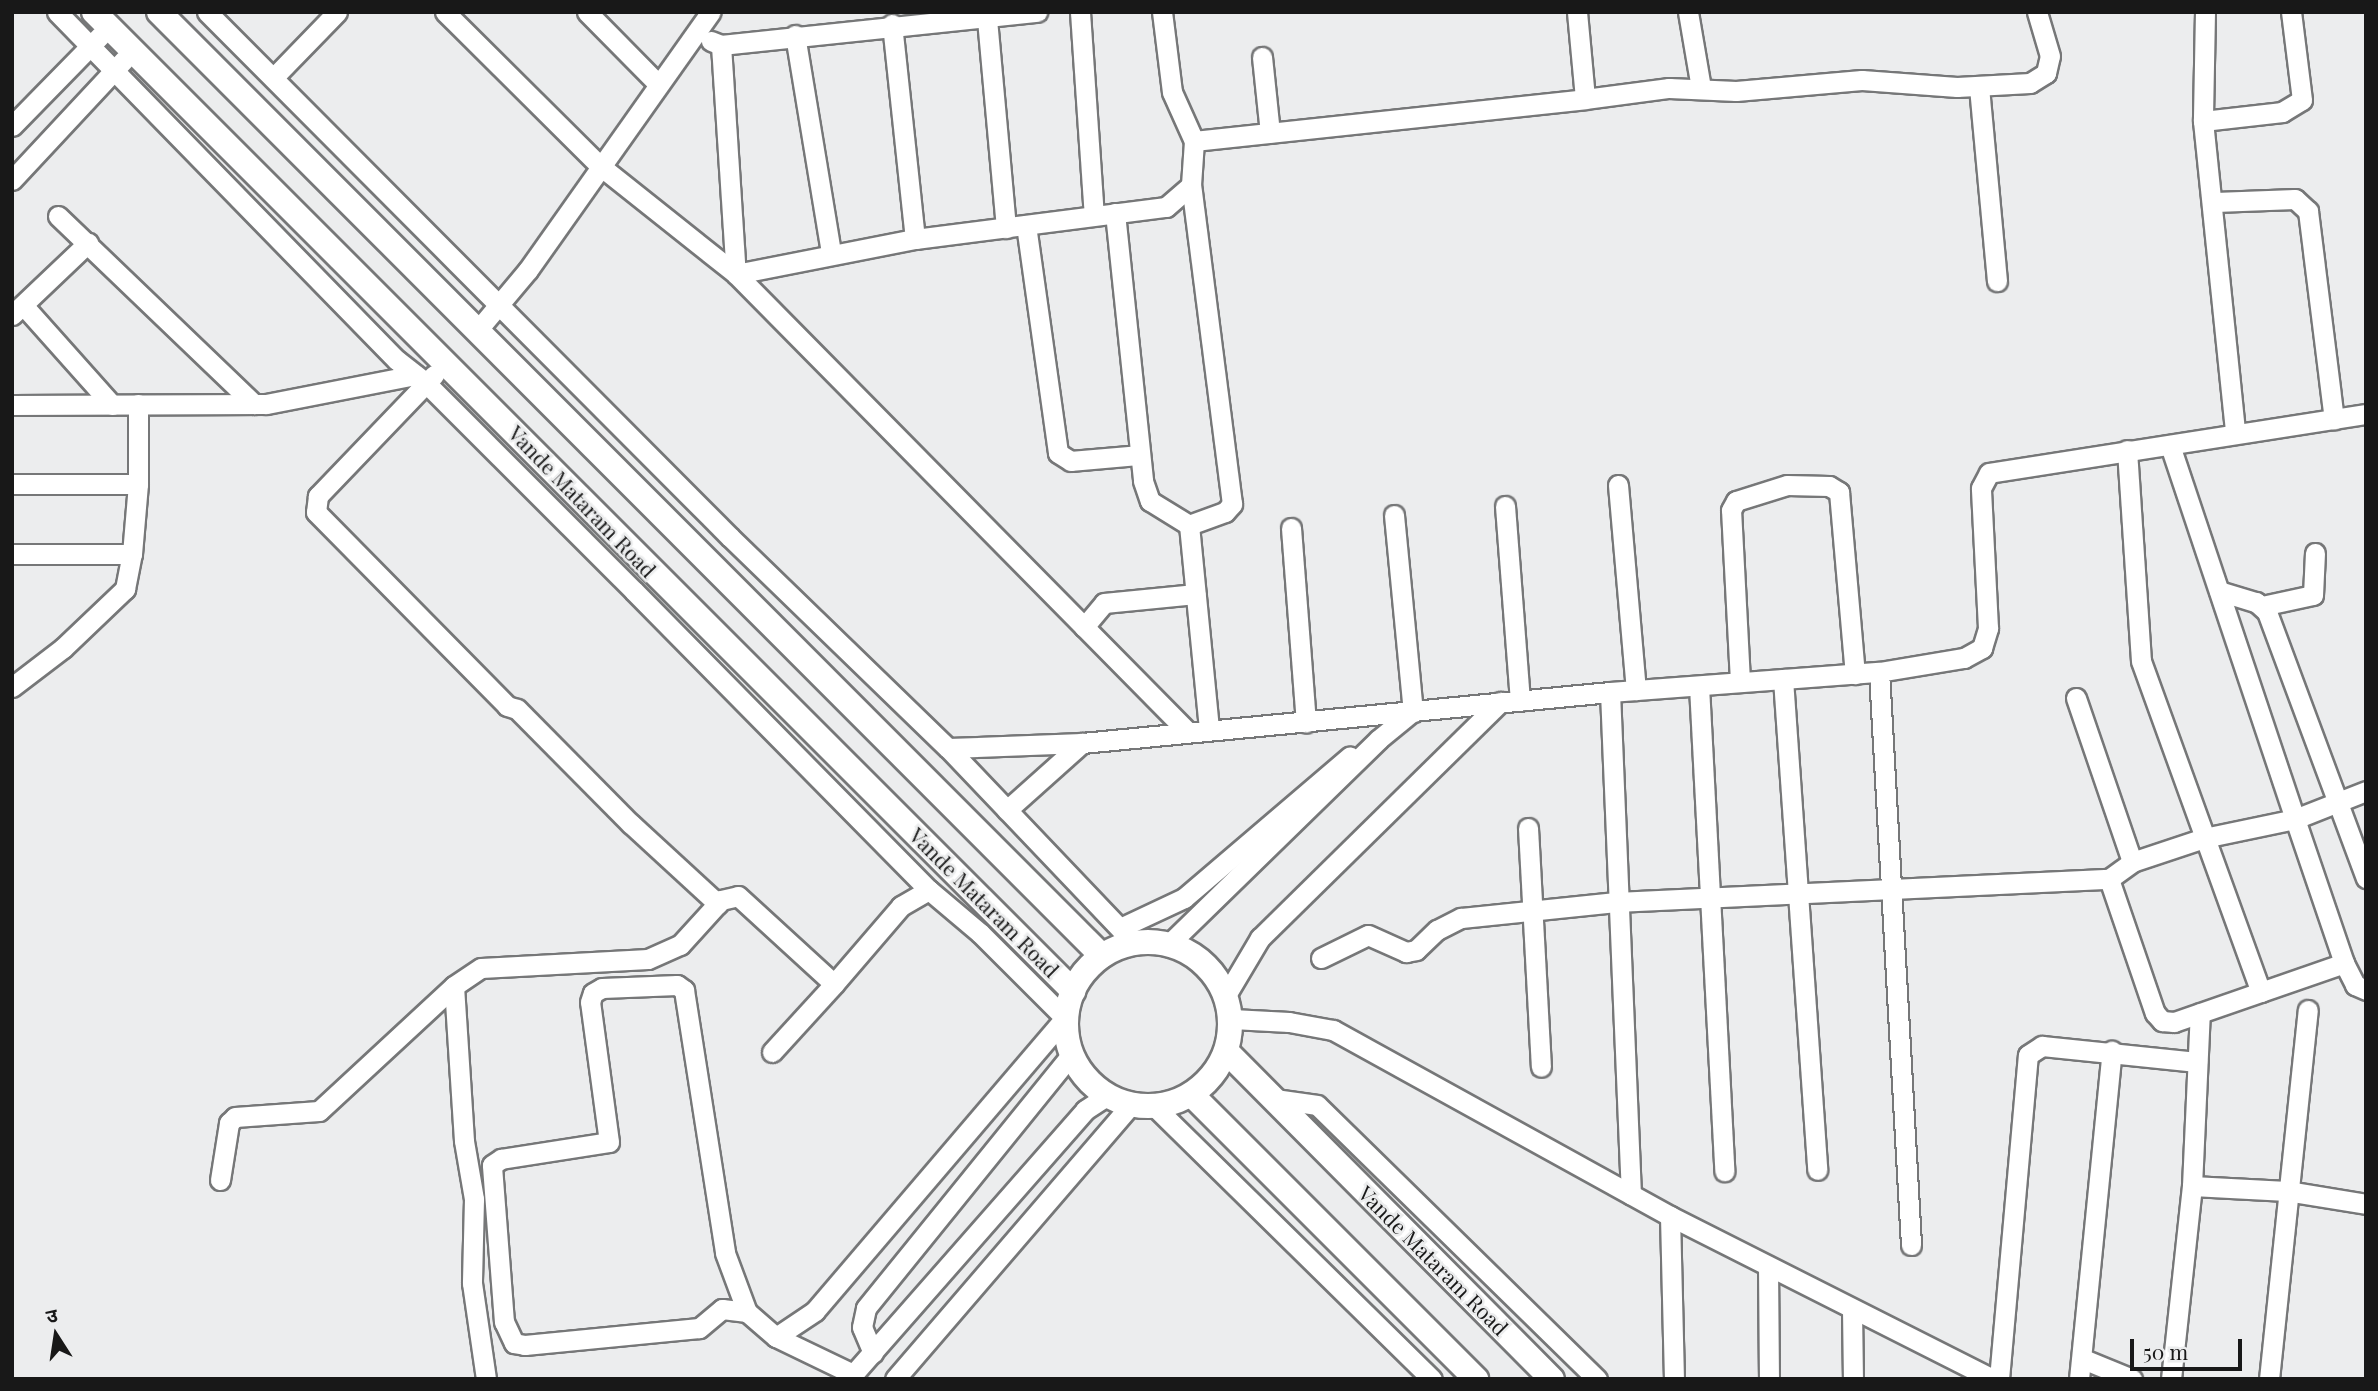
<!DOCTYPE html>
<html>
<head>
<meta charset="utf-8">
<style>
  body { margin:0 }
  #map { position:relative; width:2378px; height:1391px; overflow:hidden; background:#ecedee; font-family:"Playfair Display","Noto Sans Devanagari",serif }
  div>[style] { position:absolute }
  .roads { filter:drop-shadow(2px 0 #767778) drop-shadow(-2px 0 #767778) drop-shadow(0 2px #767778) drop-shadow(0 -2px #767778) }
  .minor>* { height:19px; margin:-9.5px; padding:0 9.5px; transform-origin:9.5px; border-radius:9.5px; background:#fff }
  .major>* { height:24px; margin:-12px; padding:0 12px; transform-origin:12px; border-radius:12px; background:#fff }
  .major>.ring { margin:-12px; padding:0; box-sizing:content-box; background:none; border:24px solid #fff; border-radius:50% }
  span { translate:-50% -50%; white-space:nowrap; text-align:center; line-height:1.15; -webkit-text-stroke:5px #ecedee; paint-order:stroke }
  .street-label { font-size:21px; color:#181818 }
  .frame { position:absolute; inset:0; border:14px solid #181818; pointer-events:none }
  .north { position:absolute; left:21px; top:1300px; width:70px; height:70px; -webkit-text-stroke:5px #ecedee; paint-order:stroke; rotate:348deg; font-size:19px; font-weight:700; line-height:28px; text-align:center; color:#181818 }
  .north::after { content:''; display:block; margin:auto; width:24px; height:32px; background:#181818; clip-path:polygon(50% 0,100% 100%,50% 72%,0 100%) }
  .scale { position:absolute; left:2130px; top:1339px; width:112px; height:32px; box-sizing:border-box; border:4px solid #181818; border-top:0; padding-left:9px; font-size:21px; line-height:24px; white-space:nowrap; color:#181818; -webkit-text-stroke:5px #ecedee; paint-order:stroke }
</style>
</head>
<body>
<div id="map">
  <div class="roads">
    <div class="minor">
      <div style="left:57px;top:12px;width:487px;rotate:45.7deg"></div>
      <div style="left:397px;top:360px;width:37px;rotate:38deg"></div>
      <div style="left:426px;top:383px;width:294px;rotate:45deg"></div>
      <div style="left:634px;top:591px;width:420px;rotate:45.4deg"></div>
      <div style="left:929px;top:890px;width:67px;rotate:40.1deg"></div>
      <div style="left:980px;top:933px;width:120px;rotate:45deg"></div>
      <div style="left:1065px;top:1018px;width:385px;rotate:130.5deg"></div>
      <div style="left:815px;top:1311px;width:47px;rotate:146.3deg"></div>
      <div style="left:207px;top:12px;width:741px;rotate:45.11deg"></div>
      <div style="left:730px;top:537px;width:303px;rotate:44.1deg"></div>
      <div style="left:948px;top:748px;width:269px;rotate:46.4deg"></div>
      <div style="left:445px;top:12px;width:217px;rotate:44.8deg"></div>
      <div style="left:599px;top:165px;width:175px;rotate:38.5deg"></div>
      <div style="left:736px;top:274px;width:182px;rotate:-11.1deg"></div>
      <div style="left:915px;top:239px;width:253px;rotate:-7.3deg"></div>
      <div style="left:1166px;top:207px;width:33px;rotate:-41deg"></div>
      <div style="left:1191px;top:185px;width:44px;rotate:-86.1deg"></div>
      <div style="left:1194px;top:141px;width:54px;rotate:-114.2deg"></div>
      <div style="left:1172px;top:92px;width:81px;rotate:-97.1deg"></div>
      <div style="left:587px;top:12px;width:101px;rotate:45.4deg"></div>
      <div style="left:1080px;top:12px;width:203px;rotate:86.1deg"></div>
      <div style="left:1577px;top:12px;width:87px;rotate:84.7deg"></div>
      <div style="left:1585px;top:99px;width:85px;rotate:-7.5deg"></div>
      <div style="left:1669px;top:88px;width:67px;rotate:2.6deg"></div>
      <div style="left:1736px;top:91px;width:126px;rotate:-5deg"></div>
      <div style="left:1862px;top:80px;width:95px;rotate:4.2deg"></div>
      <div style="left:1957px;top:87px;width:73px;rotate:-3.1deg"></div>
      <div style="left:2030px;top:83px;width:19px;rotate:-32deg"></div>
      <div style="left:2046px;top:73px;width:17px;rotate:-77deg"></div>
      <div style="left:2050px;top:56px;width:46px;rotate:-106.5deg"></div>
      <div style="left:1688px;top:12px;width:77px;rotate:80.3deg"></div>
      <div style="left:2205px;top:12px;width:109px;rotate:91.1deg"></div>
      <div style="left:2203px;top:121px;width:80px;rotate:-6.5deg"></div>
      <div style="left:2282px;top:112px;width:23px;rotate:-31deg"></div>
      <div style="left:2302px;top:100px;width:89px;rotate:-97.1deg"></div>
      <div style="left:987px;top:19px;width:210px;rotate:84.8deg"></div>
      <div style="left:892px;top:24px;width:216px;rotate:83.9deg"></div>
      <div style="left:795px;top:35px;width:221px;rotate:80.6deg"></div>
      <div style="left:711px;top:41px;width:11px;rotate:22deg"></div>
      <div style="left:721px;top:45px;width:318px;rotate:-6deg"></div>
      <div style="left:721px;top:45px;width:229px;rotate:86.3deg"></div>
      <div style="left:736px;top:274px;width:643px;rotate:45.38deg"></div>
      <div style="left:1262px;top:57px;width:76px;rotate:84deg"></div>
      <div style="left:275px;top:76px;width:89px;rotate:-45.9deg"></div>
      <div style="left:1979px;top:87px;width:195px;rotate:84.7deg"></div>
      <div style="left:2203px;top:121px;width:313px;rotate:84.1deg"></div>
      <div style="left:12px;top:126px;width:126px;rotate:-45.6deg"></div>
      <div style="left:1194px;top:141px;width:393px;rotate:-6.1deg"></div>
      <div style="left:12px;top:180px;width:164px;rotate:-47deg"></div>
      <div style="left:2215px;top:202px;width:80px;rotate:-2.1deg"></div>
      <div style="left:2295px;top:199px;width:18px;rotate:43deg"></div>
      <div style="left:2308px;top:211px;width:210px;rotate:82.9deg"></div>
      <div style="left:1115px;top:213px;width:269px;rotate:84deg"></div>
      <div style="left:1143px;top:481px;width:21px;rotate:71deg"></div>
      <div style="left:1150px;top:501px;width:46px;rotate:31.6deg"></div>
      <div style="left:1189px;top:525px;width:206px;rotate:84.4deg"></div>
      <div style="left:58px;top:216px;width:272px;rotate:43.8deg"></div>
      <div style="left:1026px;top:225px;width:230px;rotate:82deg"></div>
      <div style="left:1058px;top:453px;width:15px;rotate:32deg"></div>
      <div style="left:1071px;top:461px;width:69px;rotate:-5deg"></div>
      <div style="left:23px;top:305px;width:134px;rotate:48.3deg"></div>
      <div style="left:12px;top:315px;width:105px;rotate:-43.5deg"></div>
      <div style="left:476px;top:332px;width:81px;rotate:-50deg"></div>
      <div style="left:528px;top:270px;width:316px;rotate:-54.7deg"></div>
      <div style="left:434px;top:375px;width:168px;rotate:133.8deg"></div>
      <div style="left:318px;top:496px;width:16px;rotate:97deg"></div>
      <div style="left:316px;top:512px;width:272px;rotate:45.4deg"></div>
      <div style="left:507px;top:706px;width:10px;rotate:17deg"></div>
      <div style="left:517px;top:709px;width:162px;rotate:45.3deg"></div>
      <div style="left:631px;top:824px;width:118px;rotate:42.6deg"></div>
      <div style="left:12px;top:405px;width:254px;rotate:-0.2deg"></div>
      <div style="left:266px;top:404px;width:152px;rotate:-11deg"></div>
      <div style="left:2127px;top:450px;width:211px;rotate:86.2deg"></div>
      <div style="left:2141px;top:661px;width:352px;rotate:70.1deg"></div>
      <div style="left:12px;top:484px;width:126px"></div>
      <div style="left:138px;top:484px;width:80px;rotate:-90deg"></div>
      <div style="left:1618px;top:485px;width:206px;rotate:85deg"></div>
      <div style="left:1505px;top:506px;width:195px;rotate:85.6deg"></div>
      <div style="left:1394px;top:515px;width:198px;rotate:84.5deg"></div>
      <div style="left:1189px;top:525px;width:38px;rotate:-20deg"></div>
      <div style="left:1225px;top:512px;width:11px;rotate:-49deg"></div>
      <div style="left:1232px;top:504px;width:322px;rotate:-97.3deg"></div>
      <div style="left:1291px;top:528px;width:195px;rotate:85.6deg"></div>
      <div style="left:12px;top:554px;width:120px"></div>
      <div style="left:132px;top:554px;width:70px;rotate:-85.1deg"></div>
      <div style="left:2219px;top:591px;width:39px;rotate:17deg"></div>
      <div style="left:2256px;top:602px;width:15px;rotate:42deg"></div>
      <div style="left:2267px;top:612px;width:284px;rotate:69.6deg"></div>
      <div style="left:2262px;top:606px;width:52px;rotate:-12.2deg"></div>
      <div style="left:2313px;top:595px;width:42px;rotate:-87.3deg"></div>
      <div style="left:1084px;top:627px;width:31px;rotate:-50deg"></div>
      <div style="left:1104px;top:603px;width:92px;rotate:-5.6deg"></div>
      <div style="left:1879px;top:672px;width:574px;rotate:86.8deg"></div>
      <div style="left:1783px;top:679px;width:492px;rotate:86deg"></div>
      <div style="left:1740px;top:681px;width:171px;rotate:-93deg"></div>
      <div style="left:1731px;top:510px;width:10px;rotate:-61deg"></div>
      <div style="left:1736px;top:501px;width:53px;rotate:-17.4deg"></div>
      <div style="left:1787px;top:485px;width:42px;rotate:1.4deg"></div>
      <div style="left:1829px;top:486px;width:12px;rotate:31deg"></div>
      <div style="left:1839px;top:492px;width:183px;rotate:85deg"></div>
      <div style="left:1699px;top:686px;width:486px;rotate:87deg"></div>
      <div style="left:12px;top:687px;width:64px;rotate:-37.4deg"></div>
      <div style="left:63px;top:648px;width:86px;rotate:-43.6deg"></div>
      <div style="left:125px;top:589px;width:36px;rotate:-79deg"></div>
      <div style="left:1610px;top:692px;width:503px;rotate:87.61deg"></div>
      <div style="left:2076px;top:698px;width:173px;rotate:71.1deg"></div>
      <div style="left:948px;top:748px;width:134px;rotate:-2.1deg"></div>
      <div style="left:1082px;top:743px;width:530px;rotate:-5.52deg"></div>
      <div style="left:1610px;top:692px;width:270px;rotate:-4.3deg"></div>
      <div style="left:1879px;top:672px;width:86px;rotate:-9.4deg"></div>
      <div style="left:1964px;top:658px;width:21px;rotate:-29deg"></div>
      <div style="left:1982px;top:648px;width:21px;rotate:-73deg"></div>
      <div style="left:1988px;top:628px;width:140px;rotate:-92.9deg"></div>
      <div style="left:1981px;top:488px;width:17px;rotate:-62deg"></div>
      <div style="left:1989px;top:473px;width:382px;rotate:-8.9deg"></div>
      <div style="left:2366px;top:791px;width:76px;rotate:158.5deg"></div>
      <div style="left:2295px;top:819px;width:152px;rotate:71.2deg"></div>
      <div style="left:2344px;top:963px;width:25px;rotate:63deg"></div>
      <div style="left:2355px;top:985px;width:12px;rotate:24deg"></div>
      <div style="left:1007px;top:810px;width:101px;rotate:-41.8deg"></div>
      <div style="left:1528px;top:828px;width:239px;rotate:86.9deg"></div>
      <div style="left:2109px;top:879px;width:142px;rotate:71.1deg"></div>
      <div style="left:2155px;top:1013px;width:11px;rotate:49deg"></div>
      <div style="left:2162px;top:1021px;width:12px;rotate:5deg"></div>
      <div style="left:2174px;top:1022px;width:180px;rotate:-19.1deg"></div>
      <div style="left:1120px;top:928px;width:71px;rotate:-25.1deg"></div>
      <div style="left:1184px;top:898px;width:218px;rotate:-40.5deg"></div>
      <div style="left:1169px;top:944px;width:293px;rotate:-44.3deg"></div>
      <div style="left:1379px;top:739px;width:43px;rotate:-39.3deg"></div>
      <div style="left:1321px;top:958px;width:52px;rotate:-26.1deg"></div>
      <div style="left:1368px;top:935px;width:42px;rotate:24.1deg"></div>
      <div style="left:1406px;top:952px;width:10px;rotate:-11deg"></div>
      <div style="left:1416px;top:950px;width:29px;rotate:-44deg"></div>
      <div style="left:1437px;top:930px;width:27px;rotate:-27deg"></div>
      <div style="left:1461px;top:918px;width:156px;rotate:-5.9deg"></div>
      <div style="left:1616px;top:902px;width:494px;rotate:-2.7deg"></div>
      <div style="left:2109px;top:879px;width:29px;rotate:-36deg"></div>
      <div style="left:2132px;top:862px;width:76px;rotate:-18.4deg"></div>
      <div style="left:2204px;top:838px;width:93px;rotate:-11.8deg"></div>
      <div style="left:2295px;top:819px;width:394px;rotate:-108.5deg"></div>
      <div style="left:454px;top:986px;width:155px;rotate:86.3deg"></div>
      <div style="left:464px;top:1141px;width:59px;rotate:80.2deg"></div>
      <div style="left:474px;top:1199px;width:84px;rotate:91.4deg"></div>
      <div style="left:472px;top:1283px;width:97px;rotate:81.7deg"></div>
      <div style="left:1225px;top:997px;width:69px;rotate:-59.3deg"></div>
      <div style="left:1260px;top:938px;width:337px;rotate:-44.5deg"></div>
      <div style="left:1232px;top:1019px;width:57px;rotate:3deg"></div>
      <div style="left:1289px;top:1022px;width:45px;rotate:10.3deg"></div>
      <div style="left:1333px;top:1030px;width:385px;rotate:28.9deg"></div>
      <div style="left:1670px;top:1216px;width:361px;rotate:26.8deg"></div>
      <div style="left:772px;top:1052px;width:92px;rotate:-47.6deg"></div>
      <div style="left:1275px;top:1099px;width:42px;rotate:8.1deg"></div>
      <div style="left:1317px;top:1105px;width:392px;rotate:44.4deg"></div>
      <div style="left:1155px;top:1107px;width:388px;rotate:44.5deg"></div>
      <div style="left:220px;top:1180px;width:58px;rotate:-81deg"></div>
      <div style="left:229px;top:1123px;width:8px;rotate:-45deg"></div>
      <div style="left:235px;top:1117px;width:84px;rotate:-4.1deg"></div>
      <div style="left:319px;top:1111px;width:184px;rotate:-42.8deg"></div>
      <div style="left:454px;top:986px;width:32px;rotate:-34deg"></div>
      <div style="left:481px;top:968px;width:167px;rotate:-3.1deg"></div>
      <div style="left:648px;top:959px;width:35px;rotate:-24deg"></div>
      <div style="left:680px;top:945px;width:61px;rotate:-47.7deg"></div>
      <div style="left:721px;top:900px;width:17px;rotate:-13deg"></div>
      <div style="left:738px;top:896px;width:130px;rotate:42.5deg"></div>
      <div style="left:834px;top:984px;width:103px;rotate:-49.3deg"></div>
      <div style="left:901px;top:906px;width:32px;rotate:-30deg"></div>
      <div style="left:2192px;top:1186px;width:95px;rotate:3deg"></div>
      <div style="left:2287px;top:1191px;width:80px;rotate:9.3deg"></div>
      <div style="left:1670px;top:1216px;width:163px;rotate:88.6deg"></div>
      <div style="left:1768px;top:1266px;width:113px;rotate:89.5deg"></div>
      <div style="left:1852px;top:1309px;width:70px;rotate:89.2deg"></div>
      <div style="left:747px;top:1312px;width:25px;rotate:-173deg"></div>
      <div style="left:722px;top:1309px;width:30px;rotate:140deg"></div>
      <div style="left:699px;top:1328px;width:175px;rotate:174.4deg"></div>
      <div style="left:525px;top:1345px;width:11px;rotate:-170deg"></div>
      <div style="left:514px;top:1343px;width:23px;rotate:-115deg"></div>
      <div style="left:504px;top:1322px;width:157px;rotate:-94.4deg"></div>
      <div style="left:492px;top:1165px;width:11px;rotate:-34deg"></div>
      <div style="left:501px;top:1159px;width:109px;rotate:-8.9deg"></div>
      <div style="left:609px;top:1142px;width:141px;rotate:-97.7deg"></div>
      <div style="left:590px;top:1002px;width:9px;rotate:-72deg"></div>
      <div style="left:593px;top:993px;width:10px;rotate:-29deg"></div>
      <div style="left:602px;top:988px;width:75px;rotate:-2.3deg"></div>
      <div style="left:677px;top:985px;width:9px;rotate:36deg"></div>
      <div style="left:684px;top:990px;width:266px;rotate:81.1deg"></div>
      <div style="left:725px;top:1253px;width:63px;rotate:69.6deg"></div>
      <div style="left:747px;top:1312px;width:38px;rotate:41deg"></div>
      <div style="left:776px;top:1337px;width:85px;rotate:25.7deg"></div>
      <div style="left:873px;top:1353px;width:28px;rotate:-113deg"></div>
      <div style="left:862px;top:1327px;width:19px;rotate:-78deg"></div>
      <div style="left:866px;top:1308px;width:327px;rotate:-51deg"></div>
      <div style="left:2083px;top:1359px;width:53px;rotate:22.2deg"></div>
      <div style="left:849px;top:1379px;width:358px;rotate:-48.7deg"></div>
      <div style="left:1085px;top:1110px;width:27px;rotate:-33deg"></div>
      <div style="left:895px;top:1379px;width:364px;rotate:-49.3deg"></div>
      <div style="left:1999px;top:1379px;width:325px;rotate:-84.9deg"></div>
      <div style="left:2028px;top:1055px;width:17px;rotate:-33deg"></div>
      <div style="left:2042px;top:1046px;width:156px;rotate:5.9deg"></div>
      <div style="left:2079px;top:1379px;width:330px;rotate:-84.3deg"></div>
      <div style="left:2171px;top:1379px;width:194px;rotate:-83.8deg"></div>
      <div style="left:2192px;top:1186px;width:173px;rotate:-87.4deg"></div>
      <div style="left:2269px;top:1379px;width:371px;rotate:-84deg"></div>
    </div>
    <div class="major">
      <div style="left:94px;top:12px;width:1385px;rotate:45deg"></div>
      <div style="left:159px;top:12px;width:1334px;rotate:45.03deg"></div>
      <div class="ring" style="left:1066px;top:942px;width:140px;height:140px"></div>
      <div style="left:1227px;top:1052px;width:461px;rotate:45.2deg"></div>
      <div style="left:1192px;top:1095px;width:402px;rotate:45deg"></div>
    </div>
  </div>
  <div class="street-label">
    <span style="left:583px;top:501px;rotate:46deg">Vande Mataram Road</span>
    <span style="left:985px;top:902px;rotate:45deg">Vande Mataram Road</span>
    <span style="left:1434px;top:1260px;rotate:45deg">Vande Mataram Road</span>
  </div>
  <div class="frame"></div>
  <div class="north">उ</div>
  <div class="scale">50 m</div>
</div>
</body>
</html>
